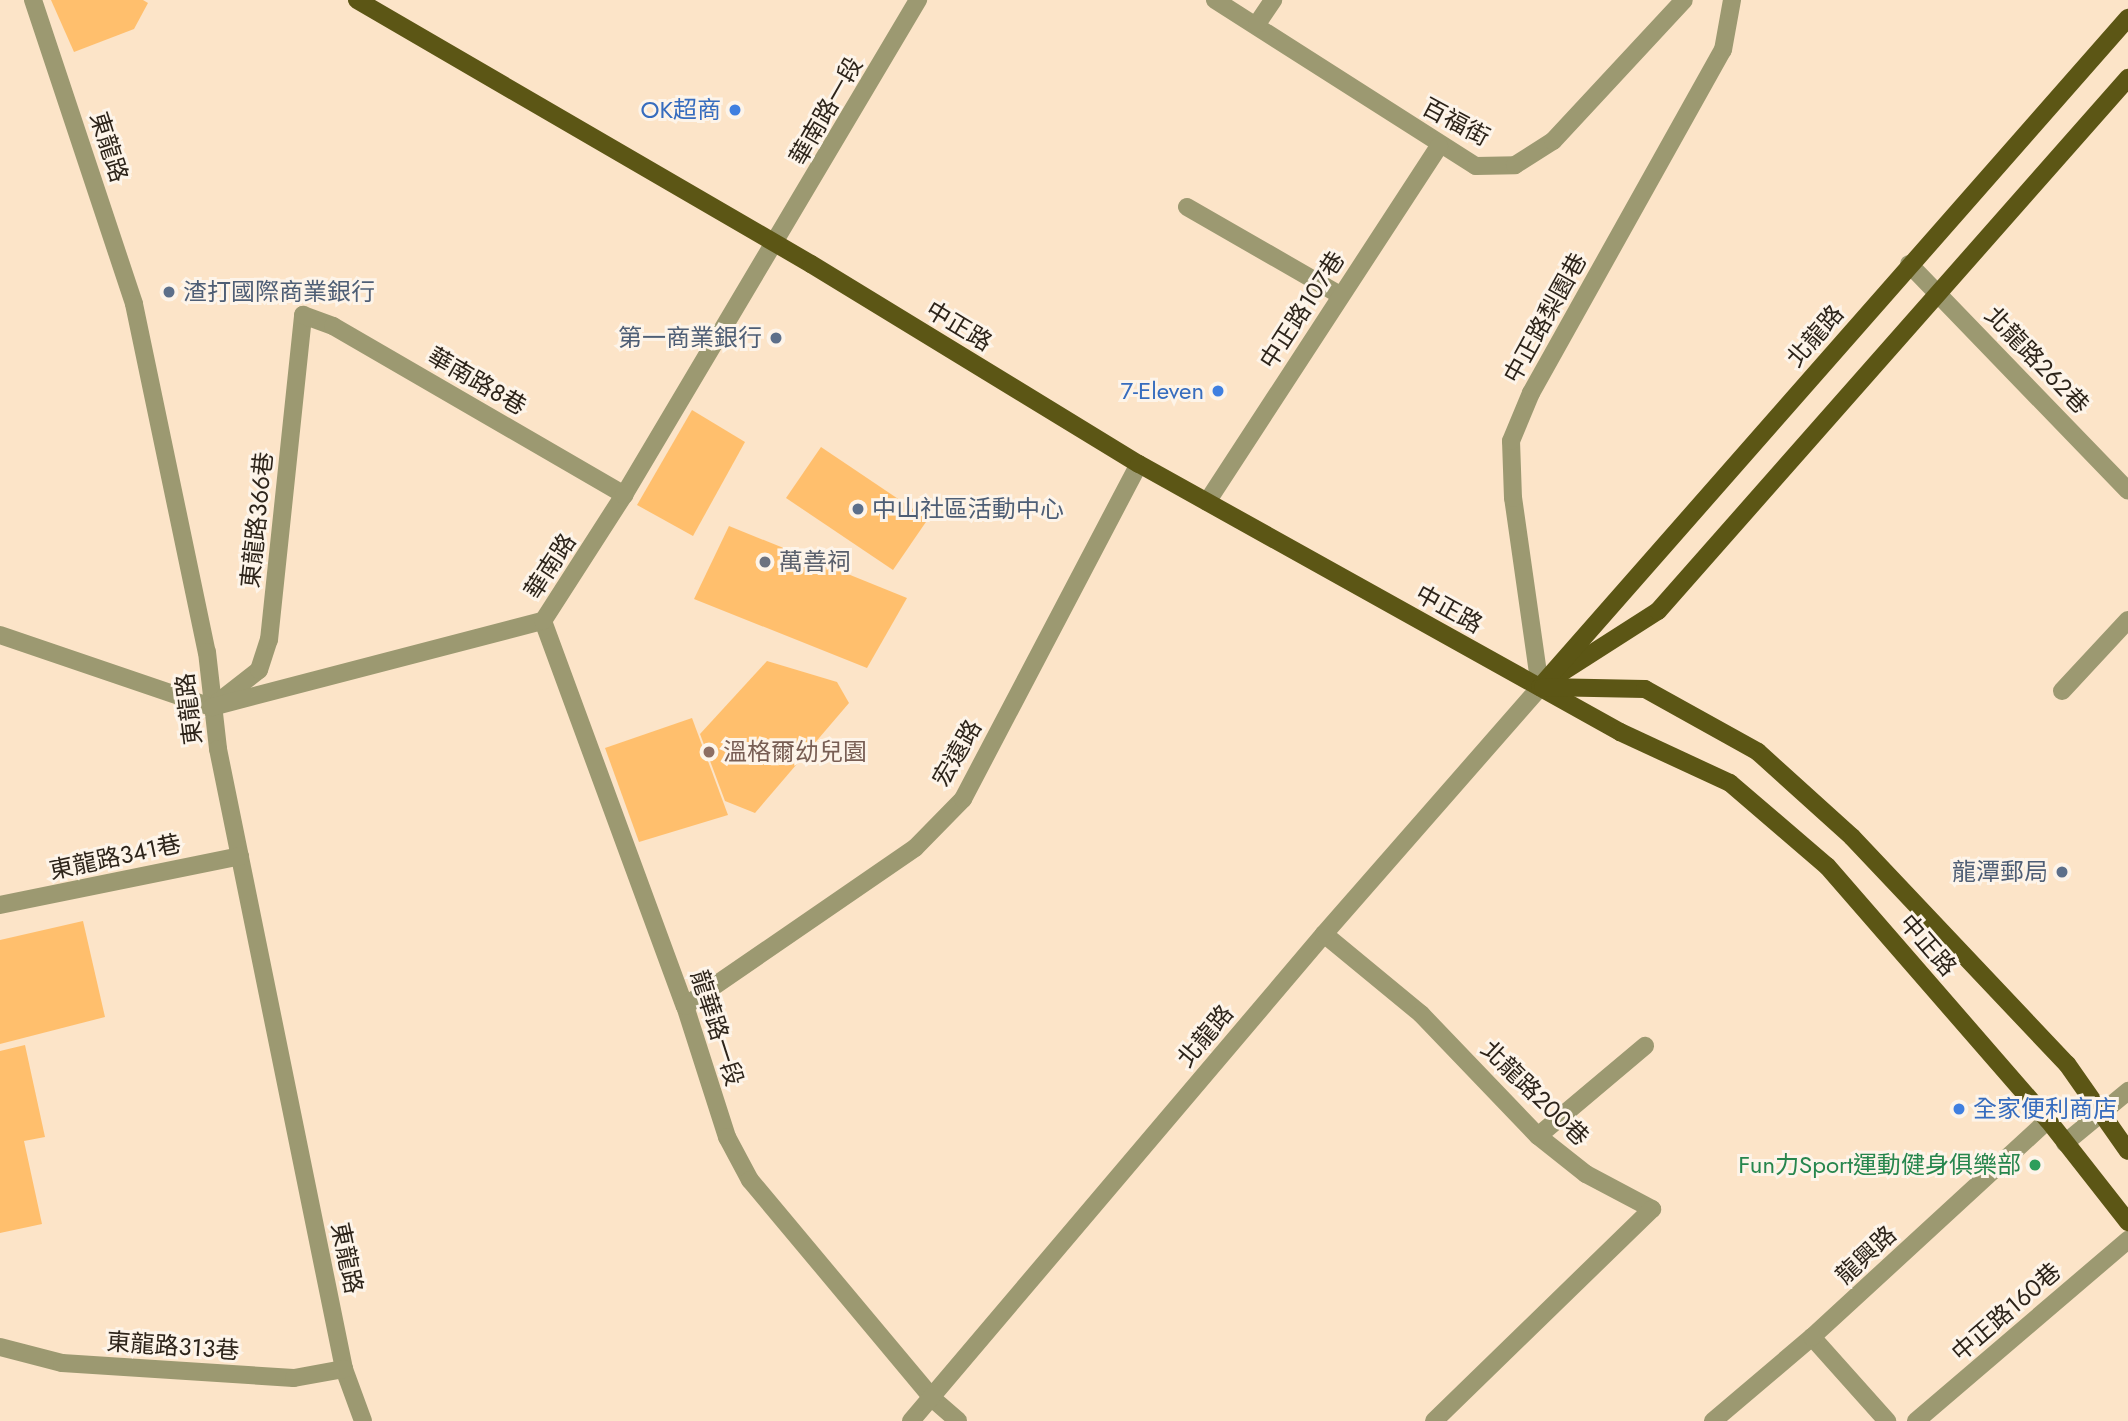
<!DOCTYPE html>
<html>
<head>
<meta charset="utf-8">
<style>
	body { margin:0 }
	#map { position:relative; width:2128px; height:1421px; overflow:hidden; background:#fce4c8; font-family:Jost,"Noto Sans TC",sans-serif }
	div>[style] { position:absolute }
	.building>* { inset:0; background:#ffbf6d }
	.minor>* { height:18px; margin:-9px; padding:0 9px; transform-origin:9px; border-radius:9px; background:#9c9971 }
	.major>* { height:18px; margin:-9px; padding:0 9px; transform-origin:9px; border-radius:9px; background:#5c5615 }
	.dots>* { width:19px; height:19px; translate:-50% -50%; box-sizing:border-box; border:4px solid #fdf4e9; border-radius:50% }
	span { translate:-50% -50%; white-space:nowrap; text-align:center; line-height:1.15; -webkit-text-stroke:6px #fdf4e9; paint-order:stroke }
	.shop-label { font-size:24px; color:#366cbe }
	.right { translate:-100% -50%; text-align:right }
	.left { translate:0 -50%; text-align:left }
	.street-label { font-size:24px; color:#2d241a }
	.service-label { font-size:24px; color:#4e5e75 }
	.worship-label { font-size:24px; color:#5b616d }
	.education-label { font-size:24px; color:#785e54 }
	.leisure-label { font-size:24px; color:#27864d }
</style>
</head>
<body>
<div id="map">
	<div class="building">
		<div style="clip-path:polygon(51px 0,143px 0,148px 3px,134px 29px,74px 52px)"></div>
		<div style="clip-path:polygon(692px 410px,745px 442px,693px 536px,637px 505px)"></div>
		<div style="clip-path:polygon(821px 447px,928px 519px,893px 570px,786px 498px)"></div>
		<div style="clip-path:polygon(729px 526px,907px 598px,867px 668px,694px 599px)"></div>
		<div style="clip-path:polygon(767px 661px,837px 682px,849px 703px,755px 813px,725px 801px,700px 734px)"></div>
		<div style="clip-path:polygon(692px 718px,728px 815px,639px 842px,605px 748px)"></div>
		<div style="clip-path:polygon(83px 921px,105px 1017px,0 1044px,0 940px)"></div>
		<div style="clip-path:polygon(25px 1045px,45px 1137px,24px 1141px,42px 1224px,0 1233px,0 1051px)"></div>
	</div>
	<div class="minor">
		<div style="left:33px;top:0;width:320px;rotate:71.6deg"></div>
		<div style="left:134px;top:304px;width:356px;rotate:78.2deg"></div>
		<div style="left:207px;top:652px;width:98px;rotate:83.5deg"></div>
		<div style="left:218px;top:749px;width:633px;rotate:78.51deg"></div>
		<div style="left:344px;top:1369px;width:55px;rotate:69.9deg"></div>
		<div style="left:1215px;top:0;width:309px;rotate:32.5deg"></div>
		<div style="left:1476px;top:166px;width:39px;rotate:-1deg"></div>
		<div style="left:1515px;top:165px;width:45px;rotate:-32.3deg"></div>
		<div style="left:1553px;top:141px;width:192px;rotate:-47.1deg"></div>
		<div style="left:1257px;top:24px;width:29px;rotate:-56deg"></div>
		<div style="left:1187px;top:207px;width:177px;rotate:29.9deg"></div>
		<div style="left:1909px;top:264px;width:315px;rotate:46deg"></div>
		<div style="left:1207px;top:502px;width:425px;rotate:-56.9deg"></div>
		<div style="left:543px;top:621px;width:410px;rotate:69.8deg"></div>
		<div style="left:685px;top:1006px;width:138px;rotate:72.2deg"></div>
		<div style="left:727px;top:1137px;width:49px;rotate:61.9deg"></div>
		<div style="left:750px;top:1180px;width:285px;rotate:50.1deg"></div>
		<div style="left:933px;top:1399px;width:33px;rotate:41deg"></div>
		<div style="left:0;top:635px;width:224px;rotate:18.8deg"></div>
		<div style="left:2062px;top:691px;width:97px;rotate:-47.1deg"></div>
		<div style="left:218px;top:702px;width:52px;rotate:-38deg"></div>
		<div style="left:259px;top:670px;width:32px;rotate:-72deg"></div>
		<div style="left:269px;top:640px;width:327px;rotate:-84deg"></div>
		<div style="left:303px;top:315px;width:32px;rotate:20deg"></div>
		<div style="left:333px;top:326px;width:337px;rotate:30.1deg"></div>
		<div style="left:212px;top:707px;width:342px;rotate:-14.6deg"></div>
		<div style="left:543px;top:621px;width:150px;rotate:-57.3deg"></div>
		<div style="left:624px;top:495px;width:576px;rotate:-59.29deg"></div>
		<div style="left:0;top:905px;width:245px;rotate:-11.5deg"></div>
		<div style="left:1324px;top:934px;width:126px;rotate:39.5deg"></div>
		<div style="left:1421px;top:1014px;width:169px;rotate:46.2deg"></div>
		<div style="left:1538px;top:1136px;width:61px;rotate:38.4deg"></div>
		<div style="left:1586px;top:1174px;width:75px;rotate:27.9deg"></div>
		<div style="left:1652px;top:1209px;width:304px;rotate:135.8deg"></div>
		<div style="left:685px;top:1006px;width:279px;rotate:-34.5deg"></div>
		<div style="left:915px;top:848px;width:69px;rotate:-45.6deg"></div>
		<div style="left:963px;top:799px;width:378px;rotate:-62.3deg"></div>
		<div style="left:1538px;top:1136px;width:140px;rotate:-40.1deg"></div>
		<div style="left:2065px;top:1143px;width:82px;rotate:-39.5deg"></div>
		<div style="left:1812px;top:1337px;width:113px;rotate:48.2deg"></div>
		<div style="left:0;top:1347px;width:64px;rotate:14.5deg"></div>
		<div style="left:62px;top:1363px;width:232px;rotate:3.7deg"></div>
		<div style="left:294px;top:1378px;width:51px;rotate:-10.2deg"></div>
		<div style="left:911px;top:1421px;width:639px;rotate:-49.7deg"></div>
		<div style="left:1324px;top:934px;width:328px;rotate:-48.8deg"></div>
		<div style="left:1540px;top:687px;width:191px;rotate:-98.1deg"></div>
		<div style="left:1513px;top:498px;width:57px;rotate:-92deg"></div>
		<div style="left:1511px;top:441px;width:52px;rotate:-67.4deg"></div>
		<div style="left:1531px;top:393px;width:393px;rotate:-60.8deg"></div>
		<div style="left:1723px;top:50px;width:51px;rotate:-79.8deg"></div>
		<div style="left:1713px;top:1421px;width:130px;rotate:-40.3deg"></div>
		<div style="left:1812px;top:1337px;width:321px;rotate:-42.6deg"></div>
		<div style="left:1916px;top:1421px;width:279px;rotate:-40.5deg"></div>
	</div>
	<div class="major">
		<div style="left:357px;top:0;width:525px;rotate:30.18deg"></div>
		<div style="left:811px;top:264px;width:384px;rotate:31.4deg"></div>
		<div style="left:1139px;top:464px;width:551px;rotate:29.13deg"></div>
		<div style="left:1620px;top:732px;width:121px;rotate:24.9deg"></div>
		<div style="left:1730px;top:783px;width:128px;rotate:40.6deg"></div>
		<div style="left:1827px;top:866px;width:337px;rotate:49deg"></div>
		<div style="left:2048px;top:1120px;width:130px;rotate:51.9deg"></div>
		<div style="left:1561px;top:673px;width:115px;rotate:-32.6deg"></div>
		<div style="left:1658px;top:611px;width:711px;rotate:-48.59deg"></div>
		<div style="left:1540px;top:687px;width:891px;rotate:-48.69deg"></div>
		<div style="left:1543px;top:687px;width:102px;rotate:1.1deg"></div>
		<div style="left:1645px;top:689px;width:129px;rotate:29.1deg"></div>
		<div style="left:1758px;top:752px;width:127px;rotate:42.1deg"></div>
		<div style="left:1852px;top:837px;width:313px;rotate:46.6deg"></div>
		<div style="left:2067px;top:1064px;width:106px;rotate:55deg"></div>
	</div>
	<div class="dots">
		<div style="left:735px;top:110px;background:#3f7fe0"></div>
		<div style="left:169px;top:292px;background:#5c6f8a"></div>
		<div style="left:776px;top:338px;background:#5c6f8a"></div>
		<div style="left:1218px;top:391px;background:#3f7fe0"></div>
		<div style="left:858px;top:509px;background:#5c6f8a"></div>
		<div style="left:765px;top:562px;background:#6b7280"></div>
		<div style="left:709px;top:752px;background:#8d6e63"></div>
		<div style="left:2062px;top:872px;background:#5c6f8a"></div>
		<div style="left:1959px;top:1109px;background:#3f7fe0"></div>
		<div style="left:2035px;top:1165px;background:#2e9e5b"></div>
	</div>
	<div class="shop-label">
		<span class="right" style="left:721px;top:110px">OK超商</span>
		<span class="right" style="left:1204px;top:391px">7-Eleven</span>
		<span class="left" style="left:1973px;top:1109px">全家便利商店</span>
	</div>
	<div class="street-label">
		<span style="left:826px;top:111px;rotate:-60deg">華南路一段</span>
		<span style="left:1456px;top:122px;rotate:28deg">百福街</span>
		<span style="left:109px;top:147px;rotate:72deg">東龍路</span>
		<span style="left:1302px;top:310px;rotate:-57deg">中正路107巷</span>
		<span style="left:1545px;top:318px;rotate:-61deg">中正路梨園巷</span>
		<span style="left:959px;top:326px;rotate:31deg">中正路</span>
		<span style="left:1815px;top:336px;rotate:-49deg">北龍路</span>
		<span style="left:2037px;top:360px;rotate:46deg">北龍路262巷</span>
		<span style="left:477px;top:381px;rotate:30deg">華南路8巷</span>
		<span style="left:257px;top:520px;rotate:-84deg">東龍路366巷</span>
		<span style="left:550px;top:566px;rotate:-57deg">華南路</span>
		<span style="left:1449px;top:609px;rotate:29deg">中正路</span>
		<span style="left:189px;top:709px;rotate:-97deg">東龍路</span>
		<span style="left:957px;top:753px;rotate:-60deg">宏遠路</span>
		<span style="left:115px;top:857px;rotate:-12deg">東龍路341巷</span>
		<span style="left:1928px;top:945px;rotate:49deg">中正路</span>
		<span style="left:717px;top:1028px;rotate:72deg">龍華路一段</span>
		<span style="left:1205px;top:1036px;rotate:-50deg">北龍路</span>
		<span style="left:1535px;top:1093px;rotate:44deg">北龍路200巷</span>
		<span style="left:1866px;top:1255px;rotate:-43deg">龍興路</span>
		<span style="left:347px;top:1258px;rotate:78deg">東龍路</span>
		<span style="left:2006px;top:1312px;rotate:-41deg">中正路160巷</span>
		<span style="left:173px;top:1346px;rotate:4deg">東龍路313巷</span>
	</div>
	<div class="service-label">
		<span class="left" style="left:183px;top:292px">渣打國際商業銀行</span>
		<span class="right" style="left:762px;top:338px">第一商業銀行</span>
		<span class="left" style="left:872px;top:509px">中山社區活動中心</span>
		<span class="right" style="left:2048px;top:872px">龍潭郵局</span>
	</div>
	<div class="worship-label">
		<span class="left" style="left:779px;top:562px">萬善祠</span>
	</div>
	<div class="education-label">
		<span class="left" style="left:723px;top:752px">溫格爾幼兒園</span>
	</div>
	<div class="leisure-label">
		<span class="right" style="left:2021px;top:1165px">Fun力Sport運動健身俱樂部</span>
	</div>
</div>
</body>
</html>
